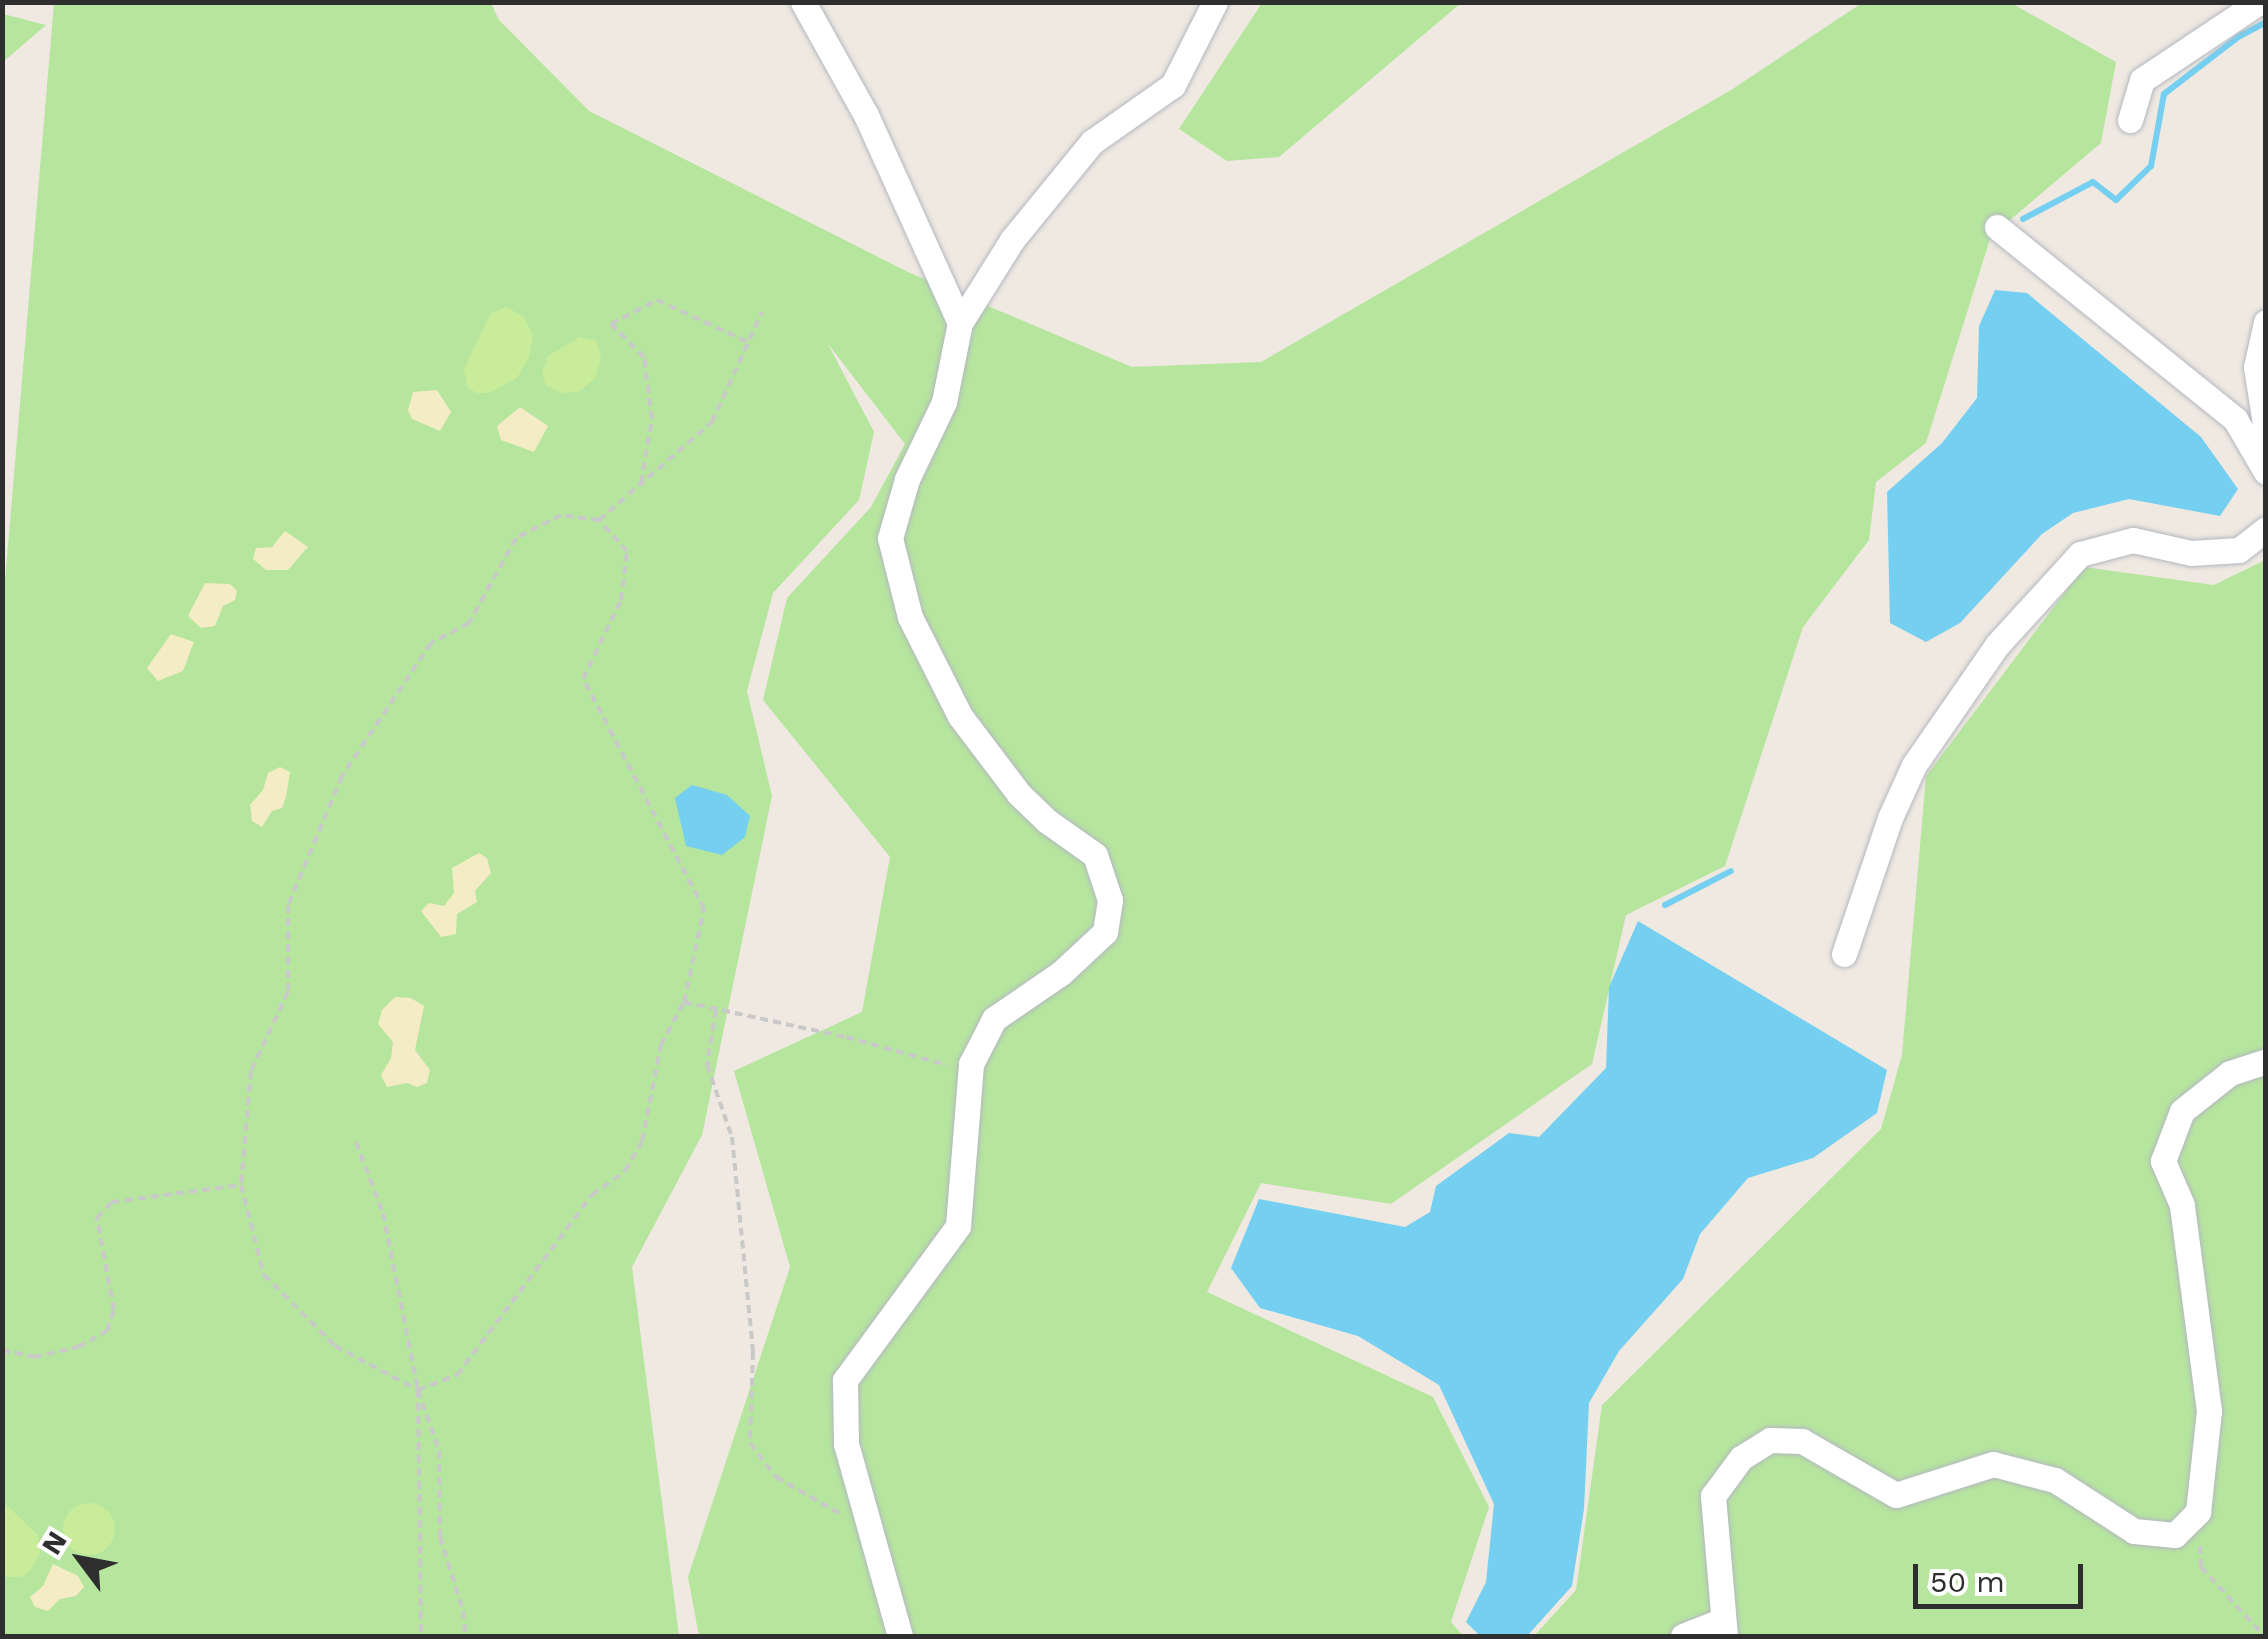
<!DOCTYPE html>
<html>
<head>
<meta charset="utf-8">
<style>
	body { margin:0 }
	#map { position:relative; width:2268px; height:1639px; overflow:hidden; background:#efe9e1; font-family:"Work Sans",sans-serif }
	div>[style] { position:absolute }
	.green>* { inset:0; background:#b6e59e }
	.sand>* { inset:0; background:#f3ecc5 }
	.pitch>* { inset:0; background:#c9ec9a }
	.round { border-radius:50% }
	.water>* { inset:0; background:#75cff0 }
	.stream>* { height:6px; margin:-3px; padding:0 3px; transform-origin:3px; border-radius:3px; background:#75cff0 }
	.path>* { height:4px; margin-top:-2px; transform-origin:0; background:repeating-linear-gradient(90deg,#c9c9c9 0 8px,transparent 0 13px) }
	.roads { filter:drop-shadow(0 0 2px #b4b7c1) drop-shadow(0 0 2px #b4b7c1) }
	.minor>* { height:25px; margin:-12.5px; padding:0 12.5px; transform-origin:12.5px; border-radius:12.5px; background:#fff }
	span { translate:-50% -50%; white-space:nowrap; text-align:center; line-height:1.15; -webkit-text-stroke:9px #fff; paint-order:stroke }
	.frame { position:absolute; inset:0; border:5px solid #2e2e2e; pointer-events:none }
	.north { position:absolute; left:30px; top:1509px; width:100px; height:100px; -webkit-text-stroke:8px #fff; paint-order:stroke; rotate:302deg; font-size:28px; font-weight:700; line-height:40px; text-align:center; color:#2e2e2e }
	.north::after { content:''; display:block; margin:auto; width:35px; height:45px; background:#2e2e2e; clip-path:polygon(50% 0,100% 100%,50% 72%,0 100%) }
	.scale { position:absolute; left:1913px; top:1564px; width:170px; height:45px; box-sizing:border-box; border:5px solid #2e2e2e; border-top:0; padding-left:12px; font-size:30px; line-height:35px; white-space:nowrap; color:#2e2e2e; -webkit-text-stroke:8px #fff; paint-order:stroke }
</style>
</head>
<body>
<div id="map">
	<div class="green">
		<div style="clip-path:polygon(54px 3px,491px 3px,499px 20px,589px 111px,908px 272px,1132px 367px,1261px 362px,1731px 90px,1862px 3px,2011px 3px,2116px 62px,2101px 143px,1991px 236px,1926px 443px,1876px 482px,1869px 540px,1803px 627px,1725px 866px,1626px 915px,1592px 1064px,1391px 1204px,1261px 1183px,1207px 1292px,1433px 1397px,1489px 1507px,1451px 1622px,1463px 1636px,699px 1636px,688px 1577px,790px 1267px,734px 1071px,862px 1012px,890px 857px,763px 700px,787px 598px,871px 507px,905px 444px,828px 344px,874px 432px,859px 500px,773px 593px,747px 691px,772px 796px,702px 1135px,632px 1267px,679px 1636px,3px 1636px,2px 616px)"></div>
		<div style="clip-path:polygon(1262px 3px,1262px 2px,1461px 3px,1279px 157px,1227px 161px,1179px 129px)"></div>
		<div style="clip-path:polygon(3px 14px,46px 25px,3px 62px,2px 14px)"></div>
		<div style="clip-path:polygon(2265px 560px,2265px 1636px,1534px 1636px,1576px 1590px,1602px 1405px,1881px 1129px,1902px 1055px,1926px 776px,2084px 567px,2214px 585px)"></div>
	</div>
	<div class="sand">
		<div style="clip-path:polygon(437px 390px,451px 412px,440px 431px,412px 419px,408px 410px,413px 392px)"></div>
		<div style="clip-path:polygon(520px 407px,548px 426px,534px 452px,501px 440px,497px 426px)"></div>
		<div style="clip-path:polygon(285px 531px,308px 547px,288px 570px,266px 570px,253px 559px,256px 548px,272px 547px)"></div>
		<div style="clip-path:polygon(205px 583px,230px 584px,237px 591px,235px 600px,223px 606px,215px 626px,201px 628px,188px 616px)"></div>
		<div style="clip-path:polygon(171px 634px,194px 642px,183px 671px,158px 681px,147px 668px)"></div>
		<div style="clip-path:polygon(280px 767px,290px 772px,286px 797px,282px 808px,272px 811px,262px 827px,252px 821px,250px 805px,263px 790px,268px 773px)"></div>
		<div style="clip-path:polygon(479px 853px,487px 858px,491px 873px,475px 891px,477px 902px,457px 914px,456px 934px,441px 937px,421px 911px,429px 903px,444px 906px,454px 893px,452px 868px)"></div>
		<div style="clip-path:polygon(395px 997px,411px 998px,424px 1006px,415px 1050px,430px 1070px,427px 1083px,417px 1087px,407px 1083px,387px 1087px,381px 1075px,391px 1058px,393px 1042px,378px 1024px,382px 1010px)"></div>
		<div style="clip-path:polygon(53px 1564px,78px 1576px,84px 1587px,76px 1596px,60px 1599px,48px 1611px,35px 1607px,30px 1597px,43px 1586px)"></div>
	</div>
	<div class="pitch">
		<div style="clip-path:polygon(506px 307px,524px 317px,533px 336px,529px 358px,517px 378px,489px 393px,477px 393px,468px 388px,464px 369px,491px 313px)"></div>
		<div style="clip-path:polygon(580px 337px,596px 341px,601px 357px,596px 377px,579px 392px,561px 393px,546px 386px,542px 373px,548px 356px)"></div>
		<div style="clip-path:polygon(2px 1501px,38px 1535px,40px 1552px,31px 1570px,21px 1577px,3px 1577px)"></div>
		<div class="round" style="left:63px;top:1503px;width:52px;height:52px"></div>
	</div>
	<div class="water">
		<div style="clip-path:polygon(1995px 290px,2027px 293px,2201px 437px,2238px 489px,2220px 516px,2129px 499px,2073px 513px,2042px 534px,1960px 623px,1926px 642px,1890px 623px,1887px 492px,1942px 443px,1977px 398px,1979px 326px)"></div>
		<div style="clip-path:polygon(692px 785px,727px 795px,750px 816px,745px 837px,722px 855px,686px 846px,675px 798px)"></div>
		<div style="clip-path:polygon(1638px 921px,1887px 1070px,1877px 1113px,1813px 1158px,1748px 1178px,1700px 1234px,1683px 1279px,1619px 1351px,1589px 1403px,1584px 1509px,1572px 1586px,1528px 1635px,1480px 1636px,1466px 1622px,1486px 1582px,1494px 1504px,1439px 1385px,1358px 1336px,1260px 1308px,1231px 1268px,1259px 1199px,1405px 1227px,1430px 1212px,1436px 1186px,1509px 1133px,1539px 1137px,1606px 1068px,1609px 987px)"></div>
	</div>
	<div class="stream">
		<div style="left:2023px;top:219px;width:79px;rotate:-27.9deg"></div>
		<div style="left:2093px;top:182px;width:29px;rotate:38deg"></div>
		<div style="left:2116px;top:200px;width:49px;rotate:-44.2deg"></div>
		<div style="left:2151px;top:166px;width:73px;rotate:-79.8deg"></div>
		<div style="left:2164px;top:94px;width:93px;rotate:-37.6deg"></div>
		<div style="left:2238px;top:37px;width:32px;rotate:-28deg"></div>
		<div style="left:1665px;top:905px;width:74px;rotate:-27.3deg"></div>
	</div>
	<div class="path">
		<div style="left:641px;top:483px;width:65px;rotate:-80.2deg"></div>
		<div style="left:652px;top:419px;width:63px;rotate:-97.4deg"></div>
		<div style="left:644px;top:357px;width:47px;rotate:-135deg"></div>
		<div style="left:611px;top:324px;width:52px;rotate:-27.6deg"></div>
		<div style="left:657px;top:300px;width:100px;rotate:24.8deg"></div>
		<div style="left:599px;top:520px;width:150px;rotate:-40.9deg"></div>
		<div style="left:712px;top:422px;width:121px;rotate:-65.6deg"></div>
		<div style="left:684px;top:1002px;width:166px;rotate:12.2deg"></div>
		<div style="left:846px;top:1037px;width:105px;rotate:15.5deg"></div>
		<div style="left:716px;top:1010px;width:56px;rotate:99.3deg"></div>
		<div style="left:707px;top:1065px;width:76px;rotate:70.9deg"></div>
		<div style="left:732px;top:1137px;width:216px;rotate:84.4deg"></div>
		<div style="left:753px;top:1352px;width:91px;rotate:91.9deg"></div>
		<div style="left:750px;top:1443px;width:43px;rotate:52.6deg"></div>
		<div style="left:776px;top:1477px;width:73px;rotate:29.7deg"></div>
		<div style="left:356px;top:1142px;width:76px;rotate:69.2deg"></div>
		<div style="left:383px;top:1213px;width:180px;rotate:78.8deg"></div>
		<div style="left:418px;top:1390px;width:246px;rotate:89.3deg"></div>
		<div style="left:2px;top:1350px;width:33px;rotate:12deg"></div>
		<div style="left:34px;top:1357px;width:45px;rotate:-12.8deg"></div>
		<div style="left:78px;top:1347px;width:33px;rotate:-29deg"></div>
		<div style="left:107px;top:1331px;width:22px;rotate:-72deg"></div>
		<div style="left:114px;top:1310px;width:94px;rotate:-100.5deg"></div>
		<div style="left:97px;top:1218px;width:22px;rotate:-47deg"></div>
		<div style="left:112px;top:1202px;width:130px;rotate:-7.5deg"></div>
		<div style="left:418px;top:1390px;width:42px;rotate:-21deg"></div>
		<div style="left:457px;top:1375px;width:225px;rotate:-53.1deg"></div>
		<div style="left:592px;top:1195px;width:41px;rotate:-36deg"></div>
		<div style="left:625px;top:1171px;width:34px;rotate:-60deg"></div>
		<div style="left:642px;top:1141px;width:98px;rotate:-78.8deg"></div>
		<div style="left:661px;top:1045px;width:49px;rotate:-61.9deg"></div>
		<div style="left:684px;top:1002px;width:95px;rotate:-77.9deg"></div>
		<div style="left:704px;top:909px;width:260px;rotate:-117.7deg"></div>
		<div style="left:583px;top:679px;width:88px;rotate:-64.3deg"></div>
		<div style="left:621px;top:600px;width:49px;rotate:-83deg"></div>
		<div style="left:627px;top:551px;width:42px;rotate:-132.1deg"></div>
		<div style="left:599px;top:520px;width:38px;rotate:-173deg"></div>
		<div style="left:561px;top:515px;width:51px;rotate:152.9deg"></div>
		<div style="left:516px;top:538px;width:97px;rotate:118.9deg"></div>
		<div style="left:469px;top:623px;width:43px;rotate:152.2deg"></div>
		<div style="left:431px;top:643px;width:160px;rotate:123.8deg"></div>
		<div style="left:342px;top:776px;width:140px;rotate:112.7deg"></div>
		<div style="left:288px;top:905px;width:87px;rotate:90deg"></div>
		<div style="left:288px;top:992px;width:87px;rotate:115.1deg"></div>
		<div style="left:251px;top:1071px;width:114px;rotate:95deg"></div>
		<div style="left:241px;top:1185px;width:93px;rotate:75.7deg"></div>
		<div style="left:264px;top:1275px;width:100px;rotate:45deg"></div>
		<div style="left:335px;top:1346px;width:94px;rotate:27.9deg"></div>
		<div style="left:418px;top:1390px;width:65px;rotate:71deg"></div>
		<div style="left:439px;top:1451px;width:86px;rotate:89.3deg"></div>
		<div style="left:440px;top:1537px;width:77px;rotate:72.7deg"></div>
		<div style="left:463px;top:1611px;width:25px;rotate:85deg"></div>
		<div style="left:2200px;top:1546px;width:21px;rotate:87deg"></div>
		<div style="left:2201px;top:1567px;width:93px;rotate:47.6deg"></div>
	</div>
	<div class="roads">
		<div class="minor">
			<div style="left:803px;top:2px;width:129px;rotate:60.9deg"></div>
			<div style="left:866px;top:115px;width:228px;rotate:65.7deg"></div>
			<div style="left:2130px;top:120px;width:42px;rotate:-73.3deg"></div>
			<div style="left:2142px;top:80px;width:141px;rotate:-33.7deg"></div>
			<div style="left:1997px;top:227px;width:306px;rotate:38.9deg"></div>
			<div style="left:2235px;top:419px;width:61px;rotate:59.7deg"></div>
			<div style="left:2266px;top:322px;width:46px;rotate:102.5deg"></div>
			<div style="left:2256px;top:367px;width:64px;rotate:81deg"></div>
			<div style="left:1844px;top:954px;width:144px;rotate:-71.3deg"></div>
			<div style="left:1890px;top:818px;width:58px;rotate:-65.6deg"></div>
			<div style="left:1914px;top:765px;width:146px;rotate:-55.3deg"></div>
			<div style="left:1997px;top:645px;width:123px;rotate:-47.6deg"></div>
			<div style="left:2080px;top:554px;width:55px;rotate:-14.8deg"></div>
			<div style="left:2133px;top:540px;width:59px;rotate:12.6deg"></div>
			<div style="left:2191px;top:553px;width:48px;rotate:-3.6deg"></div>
			<div style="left:2239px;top:550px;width:34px;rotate:-38deg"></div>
			<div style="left:900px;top:1636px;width:199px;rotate:-105.7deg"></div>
			<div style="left:846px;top:1444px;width:64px;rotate:-90.9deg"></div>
			<div style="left:845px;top:1380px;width:191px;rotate:-53.7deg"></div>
			<div style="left:958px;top:1226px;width:163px;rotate:-85.4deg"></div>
			<div style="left:971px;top:1064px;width:51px;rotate:-62.9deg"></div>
			<div style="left:994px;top:1019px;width:81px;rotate:-34.5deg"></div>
			<div style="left:1061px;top:973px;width:60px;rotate:-43deg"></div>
			<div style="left:1105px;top:932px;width:32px;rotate:-81deg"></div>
			<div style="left:1110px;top:900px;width:47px;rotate:-108.4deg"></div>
			<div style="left:1095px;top:855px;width:59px;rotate:-144.7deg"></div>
			<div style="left:1047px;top:821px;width:39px;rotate:-136deg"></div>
			<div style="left:1019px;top:794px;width:98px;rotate:-127.1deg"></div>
			<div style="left:960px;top:716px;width:111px;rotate:-116.8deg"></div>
			<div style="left:910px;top:617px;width:81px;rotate:-104.2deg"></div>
			<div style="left:890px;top:538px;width:61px;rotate:-73.9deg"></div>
			<div style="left:907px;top:479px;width:85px;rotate:-64.3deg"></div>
			<div style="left:944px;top:402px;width:81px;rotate:-78.6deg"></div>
			<div style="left:960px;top:323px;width:98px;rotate:-57.9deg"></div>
			<div style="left:1012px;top:240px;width:127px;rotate:-50.8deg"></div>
			<div style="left:1092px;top:142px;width:99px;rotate:-35.1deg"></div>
			<div style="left:1173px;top:85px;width:93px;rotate:-63.2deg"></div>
			<div style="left:1683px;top:1636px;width:41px;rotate:-21.5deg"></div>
			<div style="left:1725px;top:1636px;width:141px;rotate:-94.9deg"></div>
			<div style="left:1713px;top:1496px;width:47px;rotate:-53.6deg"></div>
			<div style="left:1741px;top:1458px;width:34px;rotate:-32deg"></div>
			<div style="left:1770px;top:1440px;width:32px;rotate:2deg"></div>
			<div style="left:1802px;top:1441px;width:108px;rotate:29.9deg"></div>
			<div style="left:1896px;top:1495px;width:102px;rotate:-17.7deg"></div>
			<div style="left:1993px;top:1464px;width:64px;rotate:14.5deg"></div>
			<div style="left:2055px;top:1480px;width:94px;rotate:32.8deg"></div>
			<div style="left:2134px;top:1531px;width:41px;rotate:5.6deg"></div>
			<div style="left:2175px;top:1535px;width:33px;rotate:-45deg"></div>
			<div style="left:2198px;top:1512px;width:102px;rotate:-83.8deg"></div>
			<div style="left:2209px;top:1411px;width:208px;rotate:-97.5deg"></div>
			<div style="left:2182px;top:1205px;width:48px;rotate:-113.4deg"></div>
			<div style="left:2163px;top:1161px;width:53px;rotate:-69.2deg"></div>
			<div style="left:2182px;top:1111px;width:61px;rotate:-38.4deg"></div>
			<div style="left:2230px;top:1073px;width:38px;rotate:-18deg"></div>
		</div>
	</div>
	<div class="frame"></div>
	<div class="north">N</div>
	<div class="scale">50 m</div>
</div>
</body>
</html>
